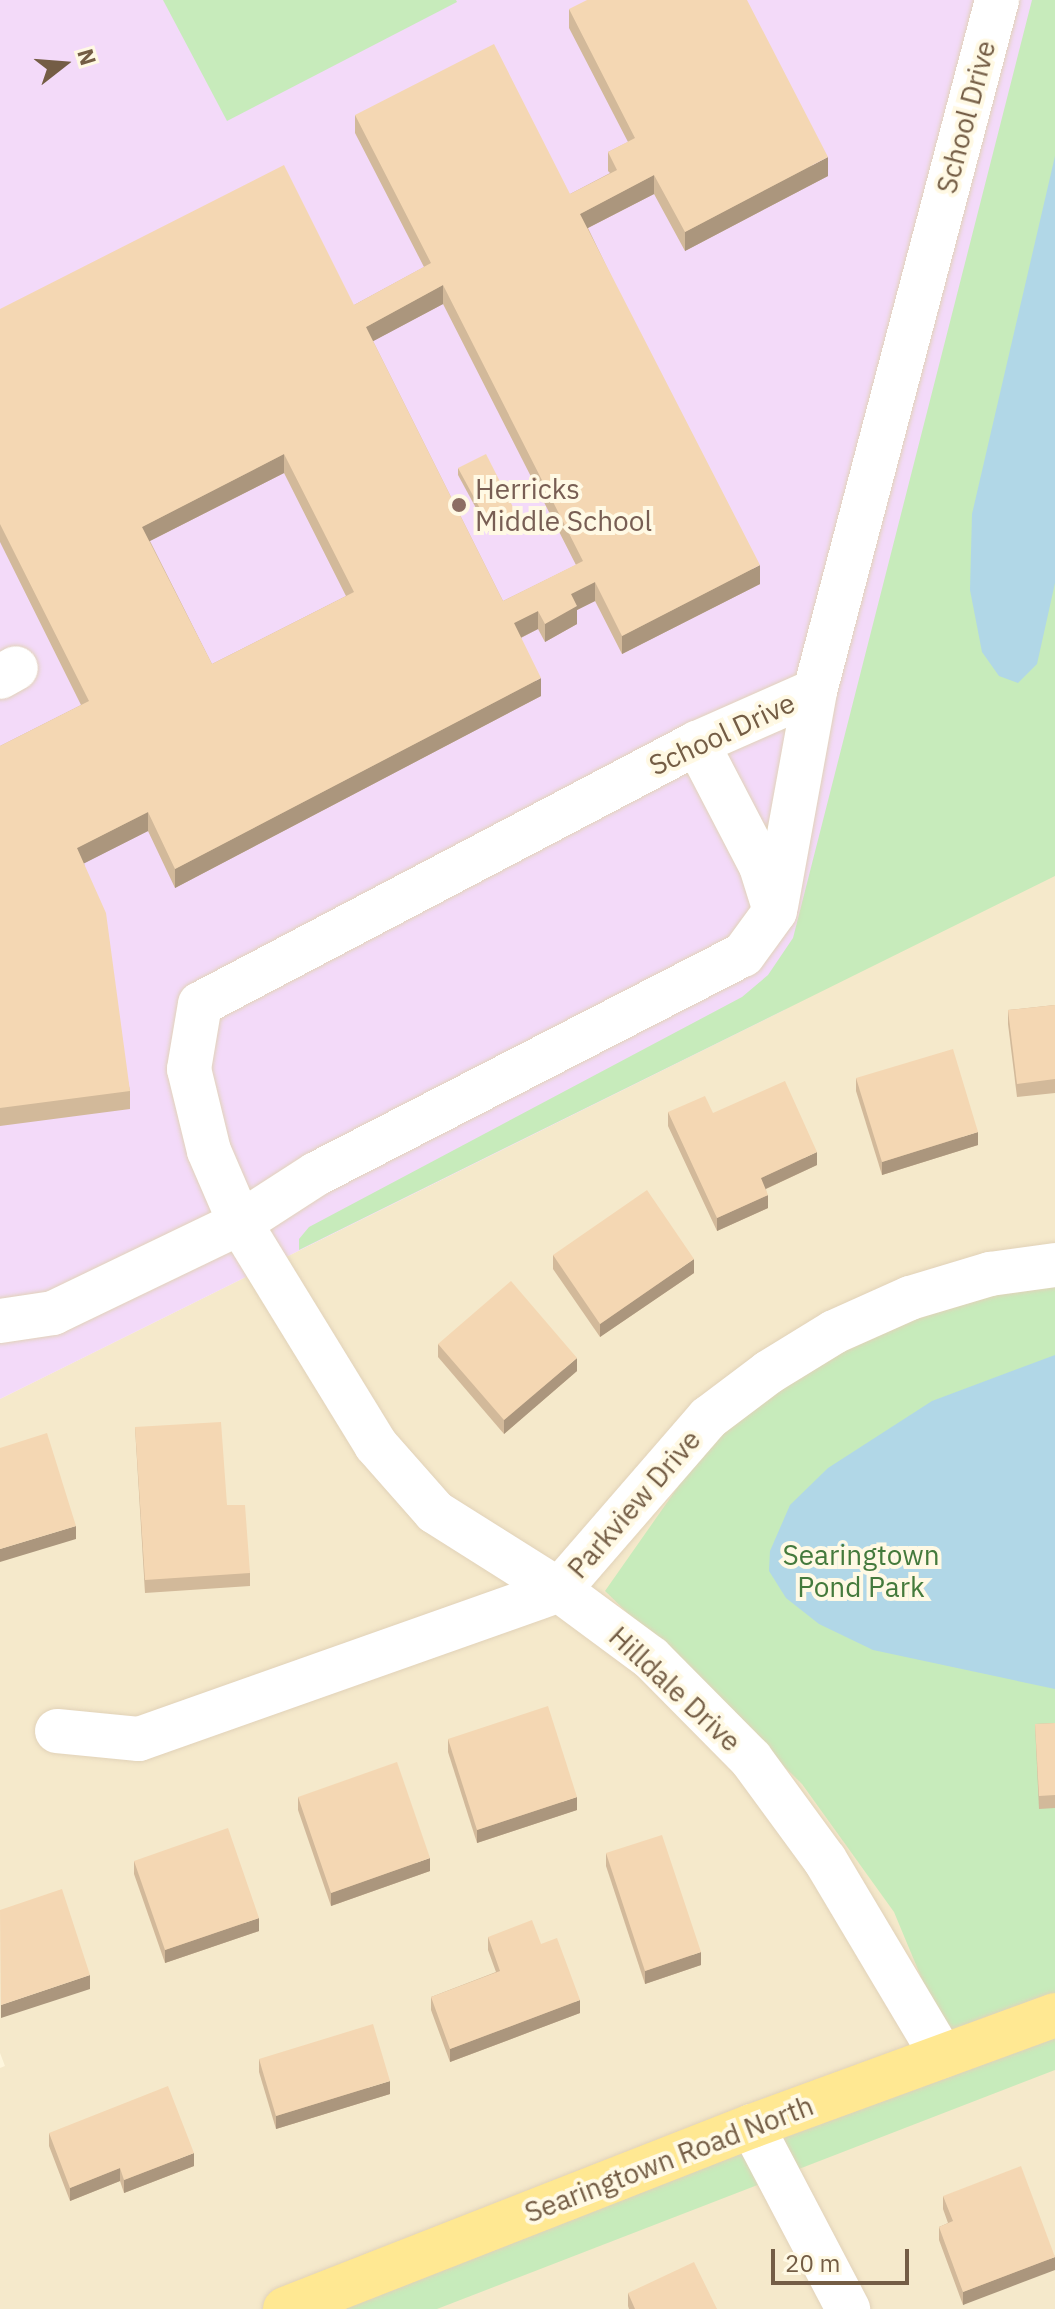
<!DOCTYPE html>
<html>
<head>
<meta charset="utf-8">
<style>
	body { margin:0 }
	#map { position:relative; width:1055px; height:2309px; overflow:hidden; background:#fef6dd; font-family:"IBM Plex Sans",sans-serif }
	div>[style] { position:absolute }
	.residential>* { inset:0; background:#f5e9cb }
	.education>* { inset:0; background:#f3daf9 }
	.green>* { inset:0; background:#c7ebbb }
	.water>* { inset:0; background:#b1d7e7 }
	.roads { filter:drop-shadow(0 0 2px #e1d2b9) drop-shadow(0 0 2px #e1d2b9) }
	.minor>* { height:44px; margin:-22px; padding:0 22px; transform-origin:22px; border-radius:22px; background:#fff }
	.major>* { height:44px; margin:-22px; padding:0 22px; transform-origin:22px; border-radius:22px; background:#ffe892 }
	.wall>* { inset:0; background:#d2b99a }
	.shaded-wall>* { inset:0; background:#ab967d }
	.building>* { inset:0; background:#f4d7b3 }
	.dots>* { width:22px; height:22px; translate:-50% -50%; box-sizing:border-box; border:4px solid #fff9e4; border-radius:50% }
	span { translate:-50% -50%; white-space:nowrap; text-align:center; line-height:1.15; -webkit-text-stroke:8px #fff9e4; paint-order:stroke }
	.street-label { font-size:28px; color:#745d45 }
	.education-label { font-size:28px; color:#785e54 }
	.left { translate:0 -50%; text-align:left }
	.park-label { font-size:28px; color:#447a3c }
	.north { position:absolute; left:24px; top:24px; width:80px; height:80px; -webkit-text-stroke:6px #fff9e4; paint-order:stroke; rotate:73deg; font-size:22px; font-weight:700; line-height:32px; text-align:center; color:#745d45 }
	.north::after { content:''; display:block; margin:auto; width:28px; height:36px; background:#745d45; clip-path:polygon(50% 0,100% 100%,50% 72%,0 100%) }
	.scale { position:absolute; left:771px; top:2249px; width:138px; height:36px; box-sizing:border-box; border:4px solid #745d45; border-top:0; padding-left:10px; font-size:24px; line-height:28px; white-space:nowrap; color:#745d45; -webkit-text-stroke:6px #fff9e4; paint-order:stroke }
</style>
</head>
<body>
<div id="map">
	<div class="residential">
		<div style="clip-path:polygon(1055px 0,1055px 2309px,0 2309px,0 2068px,5px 2066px,0 2053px,0 1399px,784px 1010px)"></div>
	</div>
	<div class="education">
		<div style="clip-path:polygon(0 0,1051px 0,784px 1010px,0 1399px)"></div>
	</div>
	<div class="green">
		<div style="clip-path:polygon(163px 0,456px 0,457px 2px,227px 121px)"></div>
		<div style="clip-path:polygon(1032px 0,1055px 0,1055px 876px,299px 1250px,299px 1239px,309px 1227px,742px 997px,768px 975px,793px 938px)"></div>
		<div style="clip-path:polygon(1055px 1278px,1055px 2070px,437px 2309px,268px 2309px,951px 2049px,894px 1912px,802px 1784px,605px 1591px,715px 1434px,863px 1335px,983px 1288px)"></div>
	</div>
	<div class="water">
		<div style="clip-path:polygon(1055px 156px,1055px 583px,1037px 664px,1018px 683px,999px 676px,982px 652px,970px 590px,972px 514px)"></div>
		<div style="clip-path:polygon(1055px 1355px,1055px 1689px,873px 1650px,819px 1624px,786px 1598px,769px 1571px,770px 1551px,790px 1505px,828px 1468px,932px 1401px)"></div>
	</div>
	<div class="roads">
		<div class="minor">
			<div style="left:0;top:677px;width:18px;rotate:-29deg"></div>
			<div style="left:815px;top:691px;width:129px;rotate:156.2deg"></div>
			<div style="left:697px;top:743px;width:561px;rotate:152.29deg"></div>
			<div style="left:200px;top:1004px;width:66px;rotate:99.6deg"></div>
			<div style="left:189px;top:1069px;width:84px;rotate:76.3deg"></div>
			<div style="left:209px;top:1151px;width:78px;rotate:66.7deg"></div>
			<div style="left:240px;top:1223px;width:260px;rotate:58.5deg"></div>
			<div style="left:376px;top:1445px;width:89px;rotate:48.6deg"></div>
			<div style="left:435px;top:1512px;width:146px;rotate:32.2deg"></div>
			<div style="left:559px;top:1590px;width:114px;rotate:36.5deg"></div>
			<div style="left:651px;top:1658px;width:142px;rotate:45.3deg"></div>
			<div style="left:751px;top:1759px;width:125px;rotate:53.8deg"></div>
			<div style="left:825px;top:1860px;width:228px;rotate:59.2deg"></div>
			<div style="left:776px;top:906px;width:219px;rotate:-79.7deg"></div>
			<div style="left:815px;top:691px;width:715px;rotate:-75.24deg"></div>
			<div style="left:0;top:1321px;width:54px;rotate:-8.6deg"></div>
			<div style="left:53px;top:1313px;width:208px;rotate:-25.7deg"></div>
			<div style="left:240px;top:1223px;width:90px;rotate:-32.8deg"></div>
			<div style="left:316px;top:1174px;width:480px;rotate:-27.2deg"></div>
			<div style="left:743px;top:955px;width:54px;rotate:-54deg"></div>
			<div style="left:775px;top:911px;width:47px;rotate:-107.3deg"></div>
			<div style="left:761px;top:866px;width:139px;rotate:-117.5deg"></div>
			<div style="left:57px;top:1731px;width:82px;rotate:5.6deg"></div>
			<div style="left:139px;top:1739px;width:446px;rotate:-19.5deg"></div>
			<div style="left:559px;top:1590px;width:228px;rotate:-49.1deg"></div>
			<div style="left:708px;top:1418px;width:76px;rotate:-37deg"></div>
			<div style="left:769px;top:1372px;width:76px;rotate:-31.6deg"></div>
			<div style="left:834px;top:1332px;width:83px;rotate:-24.1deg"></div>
			<div style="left:910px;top:1298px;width:84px;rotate:-16.7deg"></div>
			<div style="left:990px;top:1274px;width:66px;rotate:-7.9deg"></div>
			<div style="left:752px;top:2126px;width:207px;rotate:62.3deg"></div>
		</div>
		<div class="major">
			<div style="left:285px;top:2309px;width:502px;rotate:-21.4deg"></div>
			<div style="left:752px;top:2126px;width:323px;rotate:-20.1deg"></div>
		</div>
	</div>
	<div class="wall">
		<div style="clip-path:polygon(evenodd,569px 9px,828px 176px,685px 251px,654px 194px,588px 228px,760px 584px,622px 654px,595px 601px,577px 610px,577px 624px,545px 642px,538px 629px,521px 638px,541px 696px,175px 888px,148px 831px,84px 863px,130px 1091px,130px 1109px,0 1126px,0 746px,81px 705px,0 542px,0 309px,354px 305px,424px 267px,355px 133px,355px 115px,570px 194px,610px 173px,608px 171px,608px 152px,628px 142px,569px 28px,569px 9px,443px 304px,576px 565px,503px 601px,373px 341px,443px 304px,569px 9px,284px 473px,346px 596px,212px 664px,150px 541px,284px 473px)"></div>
		<div style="clip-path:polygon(458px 468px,515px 518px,489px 532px,458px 475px)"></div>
		<div style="clip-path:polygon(1055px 1005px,1055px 1093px,1017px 1097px,1008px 1024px,1008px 1010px)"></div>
		<div style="clip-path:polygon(856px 1078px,978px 1145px,882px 1175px,856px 1091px)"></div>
		<div style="clip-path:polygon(668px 1112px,713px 1113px,817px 1165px,766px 1189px,768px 1208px,717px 1231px,668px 1126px)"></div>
		<div style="clip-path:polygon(553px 1255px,694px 1273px,600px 1337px,553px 1269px)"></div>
		<div style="clip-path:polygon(438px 1344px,577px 1371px,504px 1434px,438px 1357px)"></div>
		<div style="clip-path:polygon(135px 1427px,227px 1505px,250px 1573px,250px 1586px,145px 1593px)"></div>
		<div style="clip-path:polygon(1055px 1723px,1055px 1808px,1039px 1809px,1035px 1724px)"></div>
		<div style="clip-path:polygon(448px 1739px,577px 1810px,477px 1843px,448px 1752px)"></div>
		<div style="clip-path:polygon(298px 1797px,430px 1871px,331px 1906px,298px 1810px)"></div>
		<div style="clip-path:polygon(606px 1853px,701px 1965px,645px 1984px,606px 1866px)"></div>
		<div style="clip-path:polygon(134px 1861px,259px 1931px,165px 1963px,134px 1874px)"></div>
		<div style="clip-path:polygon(488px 1937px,541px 1944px,580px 2013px,450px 2062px,431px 2010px,431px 1997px,496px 1972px,488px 1950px)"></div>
		<div style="clip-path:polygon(259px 2059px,390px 2094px,276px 2129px,259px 2072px)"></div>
		<div style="clip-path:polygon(49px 2133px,194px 2166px,124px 2193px,120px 2181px,70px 2201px,49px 2146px)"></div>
		<div style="clip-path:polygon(943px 2196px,1055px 2256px,963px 2305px,939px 2240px,939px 2227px,948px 2223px,943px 2209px)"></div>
		<div style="clip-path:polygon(628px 2293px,717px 2309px,629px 2309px,628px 2306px)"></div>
	</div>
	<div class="shaded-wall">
		<div style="clip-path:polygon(828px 157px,828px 176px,685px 251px,685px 232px)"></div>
		<div style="clip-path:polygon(654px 175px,654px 194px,580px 232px,580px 214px)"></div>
		<div style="clip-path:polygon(443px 285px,443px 304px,366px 345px,366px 327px)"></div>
		<div style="clip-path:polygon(284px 454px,284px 473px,142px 545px,142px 527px)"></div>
		<div style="clip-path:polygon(515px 511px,515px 518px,489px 532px,489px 525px)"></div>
		<div style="clip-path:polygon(760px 565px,760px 584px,622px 654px,622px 636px)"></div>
		<div style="clip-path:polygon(595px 582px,595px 601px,577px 610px,577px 624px,545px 642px,545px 624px,571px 594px)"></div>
		<div style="clip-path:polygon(538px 611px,538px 629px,514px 641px,514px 623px)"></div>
		<div style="clip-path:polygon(541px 678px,541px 696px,175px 888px,175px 869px)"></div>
		<div style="clip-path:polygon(148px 812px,148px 831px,77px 867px,77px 848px)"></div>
		<div style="clip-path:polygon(978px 1132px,978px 1145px,882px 1175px,882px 1162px)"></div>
		<div style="clip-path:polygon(817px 1152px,817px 1165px,761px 1191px,761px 1178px)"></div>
		<div style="clip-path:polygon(768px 1195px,768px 1208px,717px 1231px,717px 1218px)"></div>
		<div style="clip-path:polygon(694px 1259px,694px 1273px,600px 1337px,600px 1324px)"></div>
		<div style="clip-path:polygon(577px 1358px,577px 1371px,504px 1434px,504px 1420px)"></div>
		<div style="clip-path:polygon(76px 1526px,76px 1539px,0 1562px,0 1549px)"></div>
		<div style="clip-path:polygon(577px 1797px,577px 1810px,477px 1843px,477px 1830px)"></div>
		<div style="clip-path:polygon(430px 1858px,430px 1871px,331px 1906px,331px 1893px)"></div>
		<div style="clip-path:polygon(259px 1918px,259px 1931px,165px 1963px,165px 1950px)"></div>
		<div style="clip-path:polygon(701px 1952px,701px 1965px,645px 1984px,645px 1971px)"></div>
		<div style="clip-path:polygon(90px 1975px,90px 1989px,1px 2018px,1px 2005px)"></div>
		<div style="clip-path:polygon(580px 2000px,580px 2013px,450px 2062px,450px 2049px)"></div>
		<div style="clip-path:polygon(390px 2081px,390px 2094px,276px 2129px,276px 2116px)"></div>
		<div style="clip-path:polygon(194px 2153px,194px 2166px,124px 2193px,124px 2180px)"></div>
		<div style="clip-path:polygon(120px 2168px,120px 2181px,70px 2201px,70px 2188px)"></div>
		<div style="clip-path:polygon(1055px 2257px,1055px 2270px,963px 2305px,963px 2292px)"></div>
	</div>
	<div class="building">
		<div style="clip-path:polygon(evenodd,587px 0,747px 0,828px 157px,685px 232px,654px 175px,580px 214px,760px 565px,622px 636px,595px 582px,571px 594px,577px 606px,545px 624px,538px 611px,514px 623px,541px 678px,175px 869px,148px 812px,77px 848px,106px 913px,130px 1091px,0 1108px,0 746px,89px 701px,0 524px,0 309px,284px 165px,354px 305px,431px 263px,355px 115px,494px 44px,570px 194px,617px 170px,608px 152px,635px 138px,569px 9px,587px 0,443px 285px,583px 561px,503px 601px,366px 327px,443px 285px,587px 0,284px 454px,354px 592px,212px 664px,142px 527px,284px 454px)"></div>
		<div style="clip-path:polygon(486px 454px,515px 511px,489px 525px,458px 468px)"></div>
		<div style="clip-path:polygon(1055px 1005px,1055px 1079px,1017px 1084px,1008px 1010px)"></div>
		<div style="clip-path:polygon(953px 1049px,978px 1132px,882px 1162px,856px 1078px)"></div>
		<div style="clip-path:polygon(785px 1081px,817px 1152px,761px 1178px,768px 1195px,717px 1218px,668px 1112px,705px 1096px,713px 1113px)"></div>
		<div style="clip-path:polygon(647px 1190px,694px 1259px,600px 1324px,553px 1255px)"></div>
		<div style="clip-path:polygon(511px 1281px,577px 1358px,504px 1420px,438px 1344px)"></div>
		<div style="clip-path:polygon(221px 1422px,227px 1505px,245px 1505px,250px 1573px,145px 1580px,135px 1427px)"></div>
		<div style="clip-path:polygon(47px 1433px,76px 1526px,0 1549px,0 1448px)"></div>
		<div style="clip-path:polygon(548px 1706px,577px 1797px,477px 1830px,448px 1739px)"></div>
		<div style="clip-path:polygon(1055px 1723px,1055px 1795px,1039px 1796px,1035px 1724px)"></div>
		<div style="clip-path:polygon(397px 1762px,430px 1858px,331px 1893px,298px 1797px)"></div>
		<div style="clip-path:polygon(228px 1828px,259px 1918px,165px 1950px,134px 1861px)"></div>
		<div style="clip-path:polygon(662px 1835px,701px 1952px,645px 1971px,606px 1853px)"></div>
		<div style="clip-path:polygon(62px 1889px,90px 1975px,1px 2005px,0 1910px)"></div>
		<div style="clip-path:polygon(532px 1920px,541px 1944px,557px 1938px,580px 2000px,450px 2049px,431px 1997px,500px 1971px,488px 1937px)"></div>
		<div style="clip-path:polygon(373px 2024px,390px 2081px,276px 2116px,259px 2059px)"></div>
		<div style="clip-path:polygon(168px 2086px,194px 2153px,124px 2180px,120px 2168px,70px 2188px,49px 2133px)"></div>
		<div style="clip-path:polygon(1021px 2166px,1055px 2257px,963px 2292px,939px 2227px,953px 2221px,943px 2196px)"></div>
		<div style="clip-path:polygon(694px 2262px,717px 2309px,635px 2309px,628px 2293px)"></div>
	</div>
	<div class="dots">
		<div style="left:459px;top:505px;background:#8d6e63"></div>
	</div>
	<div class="street-label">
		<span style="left:966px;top:117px;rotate:-75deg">School Drive</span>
		<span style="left:722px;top:734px;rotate:-25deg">School Drive</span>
		<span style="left:634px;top:1504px;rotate:-49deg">Parkview Drive</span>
		<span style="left:675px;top:1689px;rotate:43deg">Hilldale Drive</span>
		<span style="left:669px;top:2159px;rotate:-21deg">Searingtown Road North</span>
	</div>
	<div class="education-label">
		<span class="left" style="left:475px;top:505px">Herricks<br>Middle School</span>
	</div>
	<div class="park-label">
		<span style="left:861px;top:1571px">Searingtown<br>Pond Park</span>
	</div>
	<div class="north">N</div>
	<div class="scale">20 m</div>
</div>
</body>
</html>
